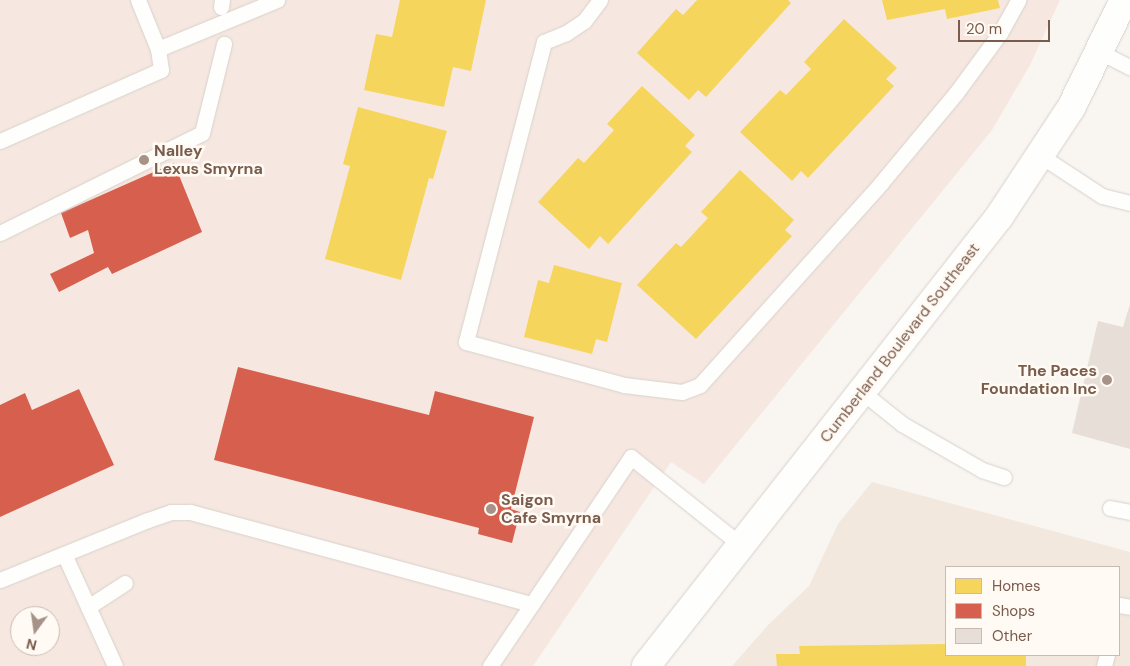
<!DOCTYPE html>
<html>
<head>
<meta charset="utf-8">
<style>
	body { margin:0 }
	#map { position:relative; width:1130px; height:666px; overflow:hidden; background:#f9f5f0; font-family:"DM Sans",sans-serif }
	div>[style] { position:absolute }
	.residential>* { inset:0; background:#f2e8de }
	.commercial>* { inset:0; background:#f6e8e1 }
	.homes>* { inset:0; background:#f6d55c }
	.shops>* { inset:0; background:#d6604d }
	.building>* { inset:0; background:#e6ded7 }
	.roads { filter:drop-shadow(0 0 1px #d7d1cb) drop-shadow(0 0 1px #d7d1cb) }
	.service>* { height:15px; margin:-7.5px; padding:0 7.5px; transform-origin:7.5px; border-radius:7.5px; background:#fefefd }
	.secondary>* { height:28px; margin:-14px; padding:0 14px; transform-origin:14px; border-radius:14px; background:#fefefd }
	.dots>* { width:14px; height:14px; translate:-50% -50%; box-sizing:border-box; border:2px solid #fffaf3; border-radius:50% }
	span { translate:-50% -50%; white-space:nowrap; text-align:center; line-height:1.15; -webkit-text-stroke:5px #fffaf3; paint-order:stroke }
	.poi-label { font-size:16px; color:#7a5c4d; font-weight:700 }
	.left { translate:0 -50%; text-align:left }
	.right { translate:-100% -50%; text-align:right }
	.street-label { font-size:16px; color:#7a5c4d }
	.legend { position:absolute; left:945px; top:566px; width:175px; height:90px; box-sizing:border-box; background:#fffaf3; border:1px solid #cabbb1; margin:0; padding:6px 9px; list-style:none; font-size:15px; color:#7a5c4d }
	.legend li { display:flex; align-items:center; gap:10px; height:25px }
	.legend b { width:25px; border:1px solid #cabbb1 }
	.north { position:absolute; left:10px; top:606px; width:50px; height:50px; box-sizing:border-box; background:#fffaf3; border:1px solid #cabbb1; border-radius:50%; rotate:194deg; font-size:14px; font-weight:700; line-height:20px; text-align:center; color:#7a5c4d }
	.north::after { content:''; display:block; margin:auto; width:18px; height:22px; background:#a69286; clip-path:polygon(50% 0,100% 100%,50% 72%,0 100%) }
	.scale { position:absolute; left:958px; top:20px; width:92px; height:22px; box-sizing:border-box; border:2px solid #7a5c4d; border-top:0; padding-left:6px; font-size:15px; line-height:18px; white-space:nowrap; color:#7a5c4d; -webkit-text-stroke:4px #fffaf3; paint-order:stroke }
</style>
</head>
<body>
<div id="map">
	<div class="residential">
		<div style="clip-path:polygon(evenodd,872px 482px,1130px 552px,1130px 666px,732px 666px,769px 624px,809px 586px,838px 524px,872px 482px,946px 567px,1119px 567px,1119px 655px,946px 655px,946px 567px)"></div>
	</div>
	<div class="commercial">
		<div style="clip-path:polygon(evenodd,0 0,1060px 0,1030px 65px,992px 130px,704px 484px,671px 462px,533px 666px,0 666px,0 0,20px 616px,50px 616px,50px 646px,20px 646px,20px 616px)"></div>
	</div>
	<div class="homes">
		<div style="clip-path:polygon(400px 0,486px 0,471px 71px,453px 67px,444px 107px,364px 90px,376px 34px,392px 37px)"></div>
		<div style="clip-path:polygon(697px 0,788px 0,791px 3px,706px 97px,698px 90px,689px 100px,637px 53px,676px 9px,683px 15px)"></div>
		<div style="clip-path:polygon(882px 0,998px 0,1000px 8px,947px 19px,945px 9px,887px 20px)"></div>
		<div style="clip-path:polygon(844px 19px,897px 68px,886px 79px,894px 86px,808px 178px,801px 171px,792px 181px,740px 132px,780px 90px,786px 95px,811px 69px,804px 62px)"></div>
		<div style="clip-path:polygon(642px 86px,695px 135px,685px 146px,692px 152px,608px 244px,600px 236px,589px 249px,538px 202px,578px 158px,584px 163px,614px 130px,607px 124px)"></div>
		<div style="clip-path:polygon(358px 107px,447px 131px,433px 179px,429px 178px,401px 280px,325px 259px,350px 166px,343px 164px)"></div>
		<div style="clip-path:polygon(740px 170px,794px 220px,785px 230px,792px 236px,696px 339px,637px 285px,676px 243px,681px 247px,708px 218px,701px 212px)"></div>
		<div style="clip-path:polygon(554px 265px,622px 283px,607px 342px,596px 339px,592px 354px,524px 337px,538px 280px,549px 283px)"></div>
		<div style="clip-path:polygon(946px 644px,946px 655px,1026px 655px,1026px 666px,777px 666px,776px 654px,800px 654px,799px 646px)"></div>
	</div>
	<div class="shops">
		<div style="clip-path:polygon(174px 163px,202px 232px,112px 274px,108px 267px,59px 292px,50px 274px,94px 253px,88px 230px,70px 238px,61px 213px)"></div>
		<div style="clip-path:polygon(238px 367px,429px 415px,435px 391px,534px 417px,511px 509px,520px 512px,512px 543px,478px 534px,479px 528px,214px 460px)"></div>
		<div style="clip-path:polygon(79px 389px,114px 465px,0 517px,0 405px,25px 393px,32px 410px)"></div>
	</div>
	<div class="building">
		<div style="clip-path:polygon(1130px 304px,1130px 449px,1072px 433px,1098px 321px,1123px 327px)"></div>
	</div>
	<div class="roads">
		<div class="service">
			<div style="left:138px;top:0;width:53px;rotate:67.8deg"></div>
			<div style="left:158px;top:49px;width:129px;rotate:-22.4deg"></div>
			<div style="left:600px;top:0;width:26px;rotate:127deg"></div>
			<div style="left:584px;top:21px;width:22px;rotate:146deg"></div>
			<div style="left:566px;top:33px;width:24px;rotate:158deg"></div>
			<div style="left:544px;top:42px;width:310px;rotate:104.6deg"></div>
			<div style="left:466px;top:342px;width:164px;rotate:15.2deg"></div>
			<div style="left:624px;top:385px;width:58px;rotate:6.9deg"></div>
			<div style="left:682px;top:392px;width:19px;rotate:-21deg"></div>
			<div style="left:700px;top:385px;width:271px;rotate:-48.1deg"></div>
			<div style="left:881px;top:183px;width:117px;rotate:-50.2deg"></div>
			<div style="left:956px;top:93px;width:74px;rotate:-53.7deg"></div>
			<div style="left:1000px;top:33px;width:38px;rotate:-61deg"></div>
			<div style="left:221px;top:7px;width:7px;rotate:-82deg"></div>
			<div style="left:1100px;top:52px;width:34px;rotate:27deg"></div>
			<div style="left:0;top:141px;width:176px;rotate:-23.8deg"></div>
			<div style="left:161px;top:70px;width:21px;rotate:-98deg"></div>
			<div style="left:1041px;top:156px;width:73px;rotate:33.3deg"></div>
			<div style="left:1102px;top:196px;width:29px;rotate:14deg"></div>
			<div style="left:0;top:233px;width:225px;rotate:-26.3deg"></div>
			<div style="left:202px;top:133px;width:92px;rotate:-76.1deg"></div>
			<div style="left:861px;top:391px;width:53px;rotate:38.8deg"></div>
			<div style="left:902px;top:424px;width:92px;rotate:29.9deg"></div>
			<div style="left:982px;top:470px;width:23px;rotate:18deg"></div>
			<div style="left:1110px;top:508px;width:20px;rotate:11deg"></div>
			<div style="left:64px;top:554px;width:123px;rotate:65.5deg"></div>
			<div style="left:0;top:580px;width:160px;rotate:-22.1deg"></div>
			<div style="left:148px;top:520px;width:24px;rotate:-19deg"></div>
			<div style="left:171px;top:512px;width:19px"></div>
			<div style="left:190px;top:512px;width:354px;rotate:15.1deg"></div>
			<div style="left:1119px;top:605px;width:11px;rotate:10deg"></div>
			<div style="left:88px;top:607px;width:44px;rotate:-33deg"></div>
			<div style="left:490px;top:666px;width:252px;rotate:-56deg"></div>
			<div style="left:631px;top:457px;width:141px;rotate:38.7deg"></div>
			<div style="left:1104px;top:666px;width:11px;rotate:-75deg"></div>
		</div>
		<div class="secondary">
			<div style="left:646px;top:666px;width:571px;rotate:-51.83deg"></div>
			<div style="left:999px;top:217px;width:131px;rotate:-56.6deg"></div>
			<div style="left:1071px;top:108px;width:120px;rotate:-63.9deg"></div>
		</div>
	</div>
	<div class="dots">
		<div style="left:144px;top:160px;background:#a69286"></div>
		<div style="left:1107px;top:380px;background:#a69286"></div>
		<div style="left:491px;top:509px;background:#a69286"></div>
	</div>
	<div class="poi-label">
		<span class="left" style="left:154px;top:160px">Nalley<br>Lexus Smyrna</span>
		<span class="right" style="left:1097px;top:380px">The Paces<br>Foundation Inc</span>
		<span class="left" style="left:501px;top:509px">Saigon<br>Cafe Smyrna</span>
	</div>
	<div class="street-label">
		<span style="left:900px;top:343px;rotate:-52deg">Cumberland Boulevard Southeast</span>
	</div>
	<ul class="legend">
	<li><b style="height:14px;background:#f6d55c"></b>Homes</li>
	<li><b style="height:14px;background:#d6604d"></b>Shops</li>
	<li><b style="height:14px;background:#e6ded7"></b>Other</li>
	</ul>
	<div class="north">N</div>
	<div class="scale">20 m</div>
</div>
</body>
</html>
